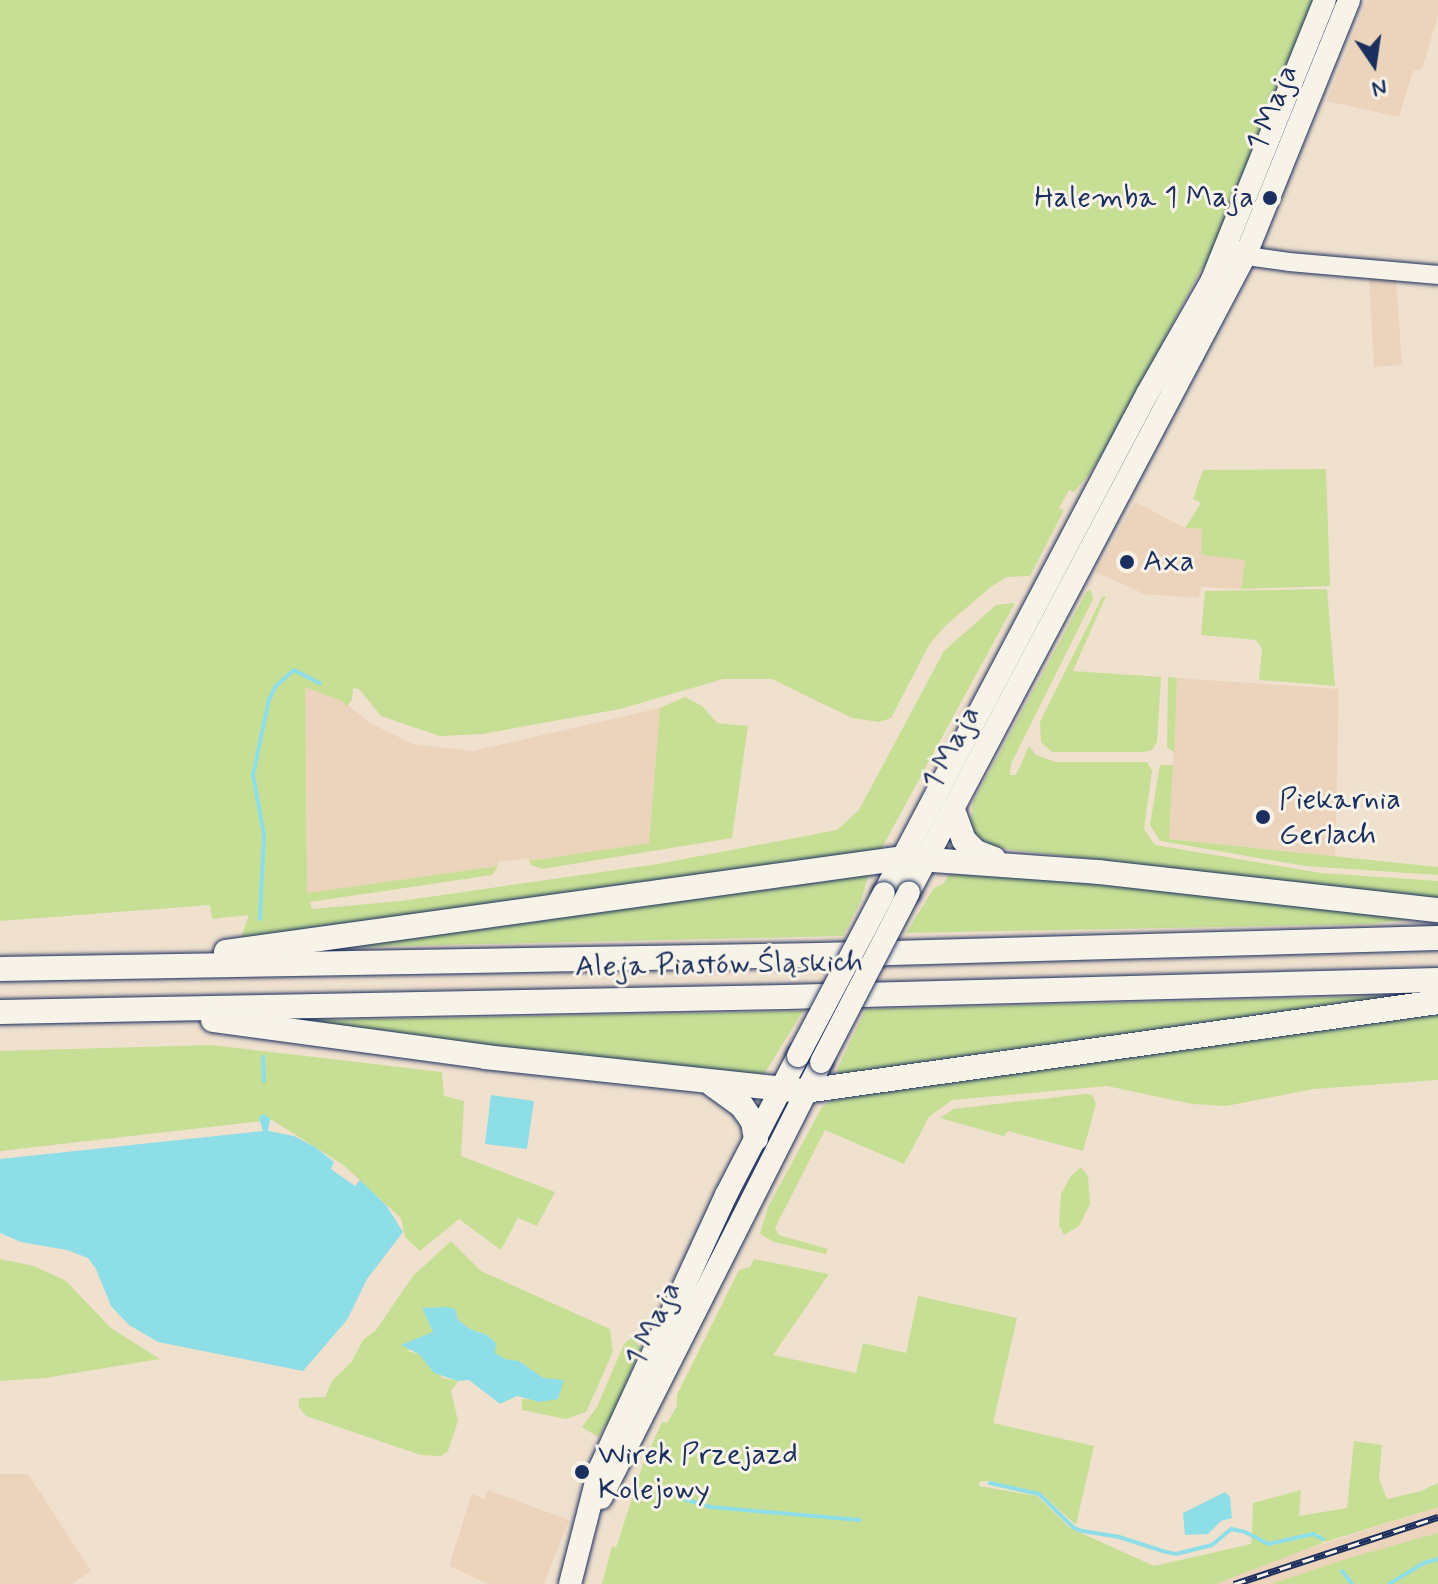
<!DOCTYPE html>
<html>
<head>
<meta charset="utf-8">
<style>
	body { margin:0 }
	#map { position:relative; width:1438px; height:1584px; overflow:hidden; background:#f0e0ce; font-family:Mynerve,sans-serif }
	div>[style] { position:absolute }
	.built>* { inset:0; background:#ecd3bc }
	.green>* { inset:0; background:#c6df95 }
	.water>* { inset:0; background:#8ddee7 }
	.stream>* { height:4px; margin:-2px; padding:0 2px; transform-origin:2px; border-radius:2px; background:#8ddee7 }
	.roads { filter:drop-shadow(0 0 2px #1b2f5e) drop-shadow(0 0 2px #1b2f5e) }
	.minor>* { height:18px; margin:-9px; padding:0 9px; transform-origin:9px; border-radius:9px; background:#f7f3e8 }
	.major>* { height:22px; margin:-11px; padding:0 11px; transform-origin:11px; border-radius:11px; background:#f7f3e8 }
	.highway>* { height:24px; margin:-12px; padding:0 12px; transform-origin:12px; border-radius:12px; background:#f7f3e8 }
	.rail>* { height:7px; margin-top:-3.5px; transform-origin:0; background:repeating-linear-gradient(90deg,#f7f3e8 0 12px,#1b2f5e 0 24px); box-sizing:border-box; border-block:2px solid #1b2f5e }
	.bridges { filter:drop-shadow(0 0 2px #1b2f5e) drop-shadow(0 0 2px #1b2f5e) }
	.major-bridge>* { height:22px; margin:-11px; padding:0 11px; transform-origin:11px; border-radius:11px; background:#f7f3e8 }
	.dots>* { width:22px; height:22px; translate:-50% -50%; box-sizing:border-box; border:4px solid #f7f3e8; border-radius:50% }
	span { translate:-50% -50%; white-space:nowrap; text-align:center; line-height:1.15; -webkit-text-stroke:6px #f7f3e8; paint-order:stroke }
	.street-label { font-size:30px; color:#1b2f5e }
	.poi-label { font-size:30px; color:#1b2f5e }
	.right { translate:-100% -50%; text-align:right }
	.left { translate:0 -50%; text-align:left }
	.north { position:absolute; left:1334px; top:24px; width:80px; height:80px; -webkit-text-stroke:6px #f7f3e8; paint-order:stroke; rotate:167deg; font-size:22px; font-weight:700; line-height:32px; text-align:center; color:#1b2f5e }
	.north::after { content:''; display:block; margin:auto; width:28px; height:36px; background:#1b2f5e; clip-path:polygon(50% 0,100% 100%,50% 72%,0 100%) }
</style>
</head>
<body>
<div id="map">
	<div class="built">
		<div style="clip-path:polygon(1367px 0,1438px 0,1438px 15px,1422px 69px,1413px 71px,1399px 117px,1327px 101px)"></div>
		<div style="clip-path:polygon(1369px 277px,1396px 279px,1402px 365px,1374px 367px)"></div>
		<div style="clip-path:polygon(1135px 502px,1185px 528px,1202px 529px,1201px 555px,1245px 560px,1241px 589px,1201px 587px,1199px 598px,1144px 594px,1096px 572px)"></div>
		<div style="clip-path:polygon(1177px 678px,1339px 689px,1335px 856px,1169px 839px)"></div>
		<div style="clip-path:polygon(305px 686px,344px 702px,370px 723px,413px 744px,473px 751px,660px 708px,649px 843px,529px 861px,528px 858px,498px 862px,498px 866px,307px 893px)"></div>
		<div style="clip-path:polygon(0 1474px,28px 1474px,91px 1571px,72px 1584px,0 1584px)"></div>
		<div style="clip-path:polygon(488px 1490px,569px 1520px,544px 1584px,488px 1584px,449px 1566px,472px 1493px,484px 1499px)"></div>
		<div style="clip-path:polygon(1438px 1507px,1438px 1533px,1271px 1584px,1215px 1584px,1258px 1565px)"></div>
	</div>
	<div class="green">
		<div style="clip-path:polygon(0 0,1317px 0,1206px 271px,1201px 269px,1116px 432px,1090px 473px,1074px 492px,1069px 490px,1059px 508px,1064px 510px,1030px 576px,1007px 577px,992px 586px,945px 626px,929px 645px,891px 718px,879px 722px,852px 718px,772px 679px,723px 679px,620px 709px,482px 734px,440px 736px,381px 716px,359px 689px,353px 688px,352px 700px,346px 707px,344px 702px,305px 687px,307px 893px,498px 866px,492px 875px,310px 902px,312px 909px,401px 901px,658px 864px,837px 830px,859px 810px,944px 651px,996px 605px,1015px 603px,878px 855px,240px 940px,249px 915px,212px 919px,210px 905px,0 921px)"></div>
		<div style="clip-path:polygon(1326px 469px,1330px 586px,1241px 589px,1245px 560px,1201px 555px,1202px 529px,1185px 528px,1201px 503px,1193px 499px,1203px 470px)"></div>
		<div style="clip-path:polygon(1327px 589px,1335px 686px,1259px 680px,1262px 649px,1256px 640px,1201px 635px,1205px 591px)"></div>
		<div style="clip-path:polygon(1091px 590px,1093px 599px,1011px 764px,1010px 775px,1016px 775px,1029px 746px,1036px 755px,1056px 762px,1147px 762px,1152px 771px,1144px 829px,1155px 845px,1321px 873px,1438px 881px,1438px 900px,998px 848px,982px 843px,976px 836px,971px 820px,973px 802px,1087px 591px)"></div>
		<div style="clip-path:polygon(1106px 596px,1073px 671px,1161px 677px,1157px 742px,1152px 750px,1144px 752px,1052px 752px,1041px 742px,1040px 722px,1102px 597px)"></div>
		<div style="clip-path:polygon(1168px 677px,1177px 678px,1174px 752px,1167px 747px)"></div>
		<div style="clip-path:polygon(685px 697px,702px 706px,717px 723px,748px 726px,732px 838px,542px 869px,531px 865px,529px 861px,649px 843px,660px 708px)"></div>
		<div style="clip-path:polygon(1160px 765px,1173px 765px,1169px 839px,1438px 867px,1438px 875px,1305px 866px,1160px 841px,1150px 825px)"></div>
		<div style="clip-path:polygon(953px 867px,1405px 915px,1406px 920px,1370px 924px,906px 933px,934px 888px,944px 883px)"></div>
		<div style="clip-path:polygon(870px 870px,861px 901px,843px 936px,358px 947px,358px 940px)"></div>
		<div style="clip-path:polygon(1382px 996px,1382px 1003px,838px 1078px,837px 1069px,866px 1009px)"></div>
		<div style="clip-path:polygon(803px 1011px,760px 1081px,316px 1026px,318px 1020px)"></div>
		<div style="clip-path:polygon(1438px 1014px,1438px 1080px,1314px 1089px,1226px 1106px,1192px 1104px,1107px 1086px,952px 1100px,929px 1117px,904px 1164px,825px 1130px,775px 1228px,779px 1235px,828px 1249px,826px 1254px,774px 1242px,760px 1234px,768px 1207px,822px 1107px,833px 1099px)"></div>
		<div style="clip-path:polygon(211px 1045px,442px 1072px,444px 1096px,464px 1101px,461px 1156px,555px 1192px,537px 1226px,518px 1218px,501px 1250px,459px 1219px,420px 1251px,405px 1237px,401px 1218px,342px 1164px,272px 1120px,0 1151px,0 1051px)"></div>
		<div style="clip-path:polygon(1085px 1094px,1092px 1095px,1096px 1104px,1083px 1151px,1008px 1131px,1004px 1136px,940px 1118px,953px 1109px)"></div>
		<div style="clip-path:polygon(1081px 1167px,1088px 1176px,1090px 1204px,1079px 1226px,1064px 1235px,1059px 1225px,1061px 1194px,1071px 1176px)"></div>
		<div style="clip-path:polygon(451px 1241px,481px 1271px,610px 1329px,613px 1352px,586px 1412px,566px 1419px,522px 1410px,522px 1399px,548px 1400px,543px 1378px,519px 1361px,505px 1360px,495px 1353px,495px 1343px,487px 1335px,470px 1329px,458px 1320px,455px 1309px,423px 1309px,433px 1332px,408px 1351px,419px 1354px,443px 1378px,458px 1381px,451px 1391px,458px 1421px,448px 1451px,441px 1456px,421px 1455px,306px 1416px,298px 1406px,300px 1398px,325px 1397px,332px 1381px,352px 1361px,363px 1340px,376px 1330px,413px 1276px)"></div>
		<div style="clip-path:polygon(0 1259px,34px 1266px,66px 1281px,111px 1328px,160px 1359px,45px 1378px,0 1381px)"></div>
		<div style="clip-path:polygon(754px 1259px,829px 1274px,773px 1355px,856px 1373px,863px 1343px,906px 1353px,918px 1296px,1017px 1318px,993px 1423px,1094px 1446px,1076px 1525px,1041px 1493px,990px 1481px,980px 1481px,979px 1486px,1037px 1496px,1070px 1528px,1154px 1566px,1251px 1544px,1252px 1536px,1269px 1545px,1312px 1536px,1318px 1536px,1323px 1543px,1215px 1584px,602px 1584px,612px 1546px,616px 1548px,643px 1464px,662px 1422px,667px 1423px,677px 1406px,677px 1395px,739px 1270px,750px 1267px)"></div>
		<div style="clip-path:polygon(632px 1337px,641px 1348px,613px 1414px,598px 1437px,582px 1427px,597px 1407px,624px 1344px)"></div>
		<div style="clip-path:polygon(1354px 1441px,1382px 1445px,1379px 1479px,1387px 1499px,1421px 1491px,1438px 1483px,1438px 1507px,1325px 1542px,1320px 1534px,1312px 1533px,1269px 1542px,1252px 1534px,1253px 1503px,1301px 1490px,1299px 1516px,1347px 1508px)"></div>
		<div style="clip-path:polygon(1438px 1533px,1438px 1584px,1271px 1584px,1346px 1559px)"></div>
	</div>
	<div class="water">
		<div style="clip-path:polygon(491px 1095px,534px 1101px,527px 1149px,485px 1144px)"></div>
		<div style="clip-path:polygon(264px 1114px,270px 1119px,268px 1131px,294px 1136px,315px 1147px,334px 1162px,331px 1169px,355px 1186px,360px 1180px,386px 1205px,403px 1232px,367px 1279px,347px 1320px,303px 1371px,158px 1342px,129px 1325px,111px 1306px,96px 1269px,88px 1258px,67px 1250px,21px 1242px,0 1233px,0 1159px,263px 1131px,259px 1117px)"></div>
		<div style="clip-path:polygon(447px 1307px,455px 1309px,458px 1320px,470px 1329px,487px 1335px,496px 1343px,495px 1353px,505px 1359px,519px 1361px,543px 1378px,564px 1380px,558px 1399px,540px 1402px,517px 1396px,500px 1404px,469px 1380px,458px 1381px,434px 1373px,419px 1354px,401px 1345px,433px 1332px,422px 1308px)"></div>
		<div style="clip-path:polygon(1225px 1492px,1230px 1497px,1232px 1518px,1221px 1521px,1208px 1534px,1185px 1535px,1183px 1513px)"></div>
	</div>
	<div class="stream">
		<div style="left:260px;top:919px;width:84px;rotate:-87.3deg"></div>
		<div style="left:264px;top:835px;width:61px;rotate:-100.4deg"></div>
		<div style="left:253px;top:775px;width:77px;rotate:-78deg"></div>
		<div style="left:269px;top:700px;width:14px;rotate:-65deg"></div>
		<div style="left:275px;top:687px;width:25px;rotate:-42deg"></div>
		<div style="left:294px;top:670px;width:29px;rotate:27deg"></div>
		<div style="left:263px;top:1057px;width:24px;rotate:88deg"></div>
		<div style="left:990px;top:1483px;width:50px;rotate:12.7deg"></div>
		<div style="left:1039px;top:1494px;width:49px;rotate:44.2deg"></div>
		<div style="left:1074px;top:1528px;width:9px;rotate:21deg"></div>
		<div style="left:1082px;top:1531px;width:37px;rotate:9deg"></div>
		<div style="left:1119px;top:1537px;width:49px;rotate:17.7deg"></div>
		<div style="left:1166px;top:1552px;width:10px;rotate:11deg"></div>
		<div style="left:1176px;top:1554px;width:37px;rotate:-14deg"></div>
		<div style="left:1212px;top:1545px;width:25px;rotate:-40deg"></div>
		<div style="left:1231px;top:1529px;width:14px;rotate:12deg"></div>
		<div style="left:1245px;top:1532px;width:27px;rotate:27deg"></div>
		<div style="left:1269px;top:1544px;width:45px;rotate:-12.8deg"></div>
		<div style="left:1313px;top:1534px;width:11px;rotate:27deg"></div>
		<div style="left:684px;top:1499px;width:27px;rotate:17deg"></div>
		<div style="left:710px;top:1507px;width:150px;rotate:5deg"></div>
		<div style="left:1342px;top:1571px;width:16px;rotate:52deg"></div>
		<div style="left:1389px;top:1584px;width:41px;rotate:-31deg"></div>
		<div style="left:1424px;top:1563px;width:15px;rotate:-16deg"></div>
	</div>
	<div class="roads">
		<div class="minor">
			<div style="left:1233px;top:249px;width:22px;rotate:21deg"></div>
			<div style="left:1254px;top:257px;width:35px;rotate:8deg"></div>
			<div style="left:1289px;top:262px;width:150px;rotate:5deg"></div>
		</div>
		<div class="major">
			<div style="left:909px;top:892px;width:722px;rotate:-62.16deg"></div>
			<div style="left:1246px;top:254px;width:274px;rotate:-67.9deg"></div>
			<div style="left:884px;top:893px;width:564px;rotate:-62.21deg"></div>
			<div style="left:1147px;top:394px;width:129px;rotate:-60.3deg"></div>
			<div style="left:1211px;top:282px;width:304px;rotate:-68deg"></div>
			<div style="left:601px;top:1498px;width:488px;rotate:-63.2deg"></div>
			<div style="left:570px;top:1584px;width:118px;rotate:-75.7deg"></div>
			<div style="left:599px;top:1470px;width:303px;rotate:-65.2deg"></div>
			<div style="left:726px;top:1195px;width:157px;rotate:-62.6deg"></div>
		</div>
		<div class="highway">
			<div style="left:953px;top:810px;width:32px;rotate:70deg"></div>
			<div style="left:964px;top:840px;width:17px;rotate:45deg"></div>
			<div style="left:976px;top:852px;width:19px;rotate:21deg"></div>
			<div style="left:226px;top:952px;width:683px;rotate:-7.9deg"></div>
			<div style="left:903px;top:858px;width:196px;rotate:4.1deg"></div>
			<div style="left:1098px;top:872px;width:342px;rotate:6.4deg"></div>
			<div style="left:0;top:969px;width:819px;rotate:-0.98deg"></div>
			<div style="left:819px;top:955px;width:619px;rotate:-1.57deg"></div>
			<div style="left:0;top:1012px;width:785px;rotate:-1.09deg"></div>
			<div style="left:785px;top:997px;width:653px;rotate:-1.49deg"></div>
			<div style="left:213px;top:1020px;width:275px;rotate:7.7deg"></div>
			<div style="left:485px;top:1057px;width:322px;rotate:6.1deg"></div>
			<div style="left:805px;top:1091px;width:639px;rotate:-8deg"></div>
			<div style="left:713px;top:1085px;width:36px;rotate:36deg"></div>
			<div style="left:742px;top:1106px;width:19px;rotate:55deg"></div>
			<div style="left:753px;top:1122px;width:17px;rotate:80deg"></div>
		</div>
	</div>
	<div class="rail">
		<div style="left:1234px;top:1584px;width:215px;rotate:-18.2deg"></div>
	</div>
	<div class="bridges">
		<div class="major-bridge">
			<div style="left:798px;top:1056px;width:184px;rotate:-62.2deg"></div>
			<div style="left:821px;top:1062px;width:191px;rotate:-62.6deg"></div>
		</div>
	</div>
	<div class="dots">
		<div style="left:1270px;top:198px;background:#1b2f5e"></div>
		<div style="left:1127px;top:562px;background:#1b2f5e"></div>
		<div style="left:1263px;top:817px;background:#1b2f5e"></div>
		<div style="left:582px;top:1472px;background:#1b2f5e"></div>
	</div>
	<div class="street-label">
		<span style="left:1273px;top:108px;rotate:-68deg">1 Maja</span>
		<span style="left:952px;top:748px;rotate:-62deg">1 Maja</span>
		<span style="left:719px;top:965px;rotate:-1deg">Aleja Piastów Śląskich</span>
		<span style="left:654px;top:1324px;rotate:-64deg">1 Maja</span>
	</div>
	<div class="poi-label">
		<span class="right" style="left:1254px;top:198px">Halemba 1 Maja</span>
		<span class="left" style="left:1143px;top:562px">Axa</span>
		<span class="left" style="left:1279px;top:817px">Piekarnia<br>Gerlach</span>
		<span class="left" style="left:598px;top:1472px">Wirek Przejazd<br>Kolejowy</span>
	</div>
	<div class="north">N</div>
</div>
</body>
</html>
